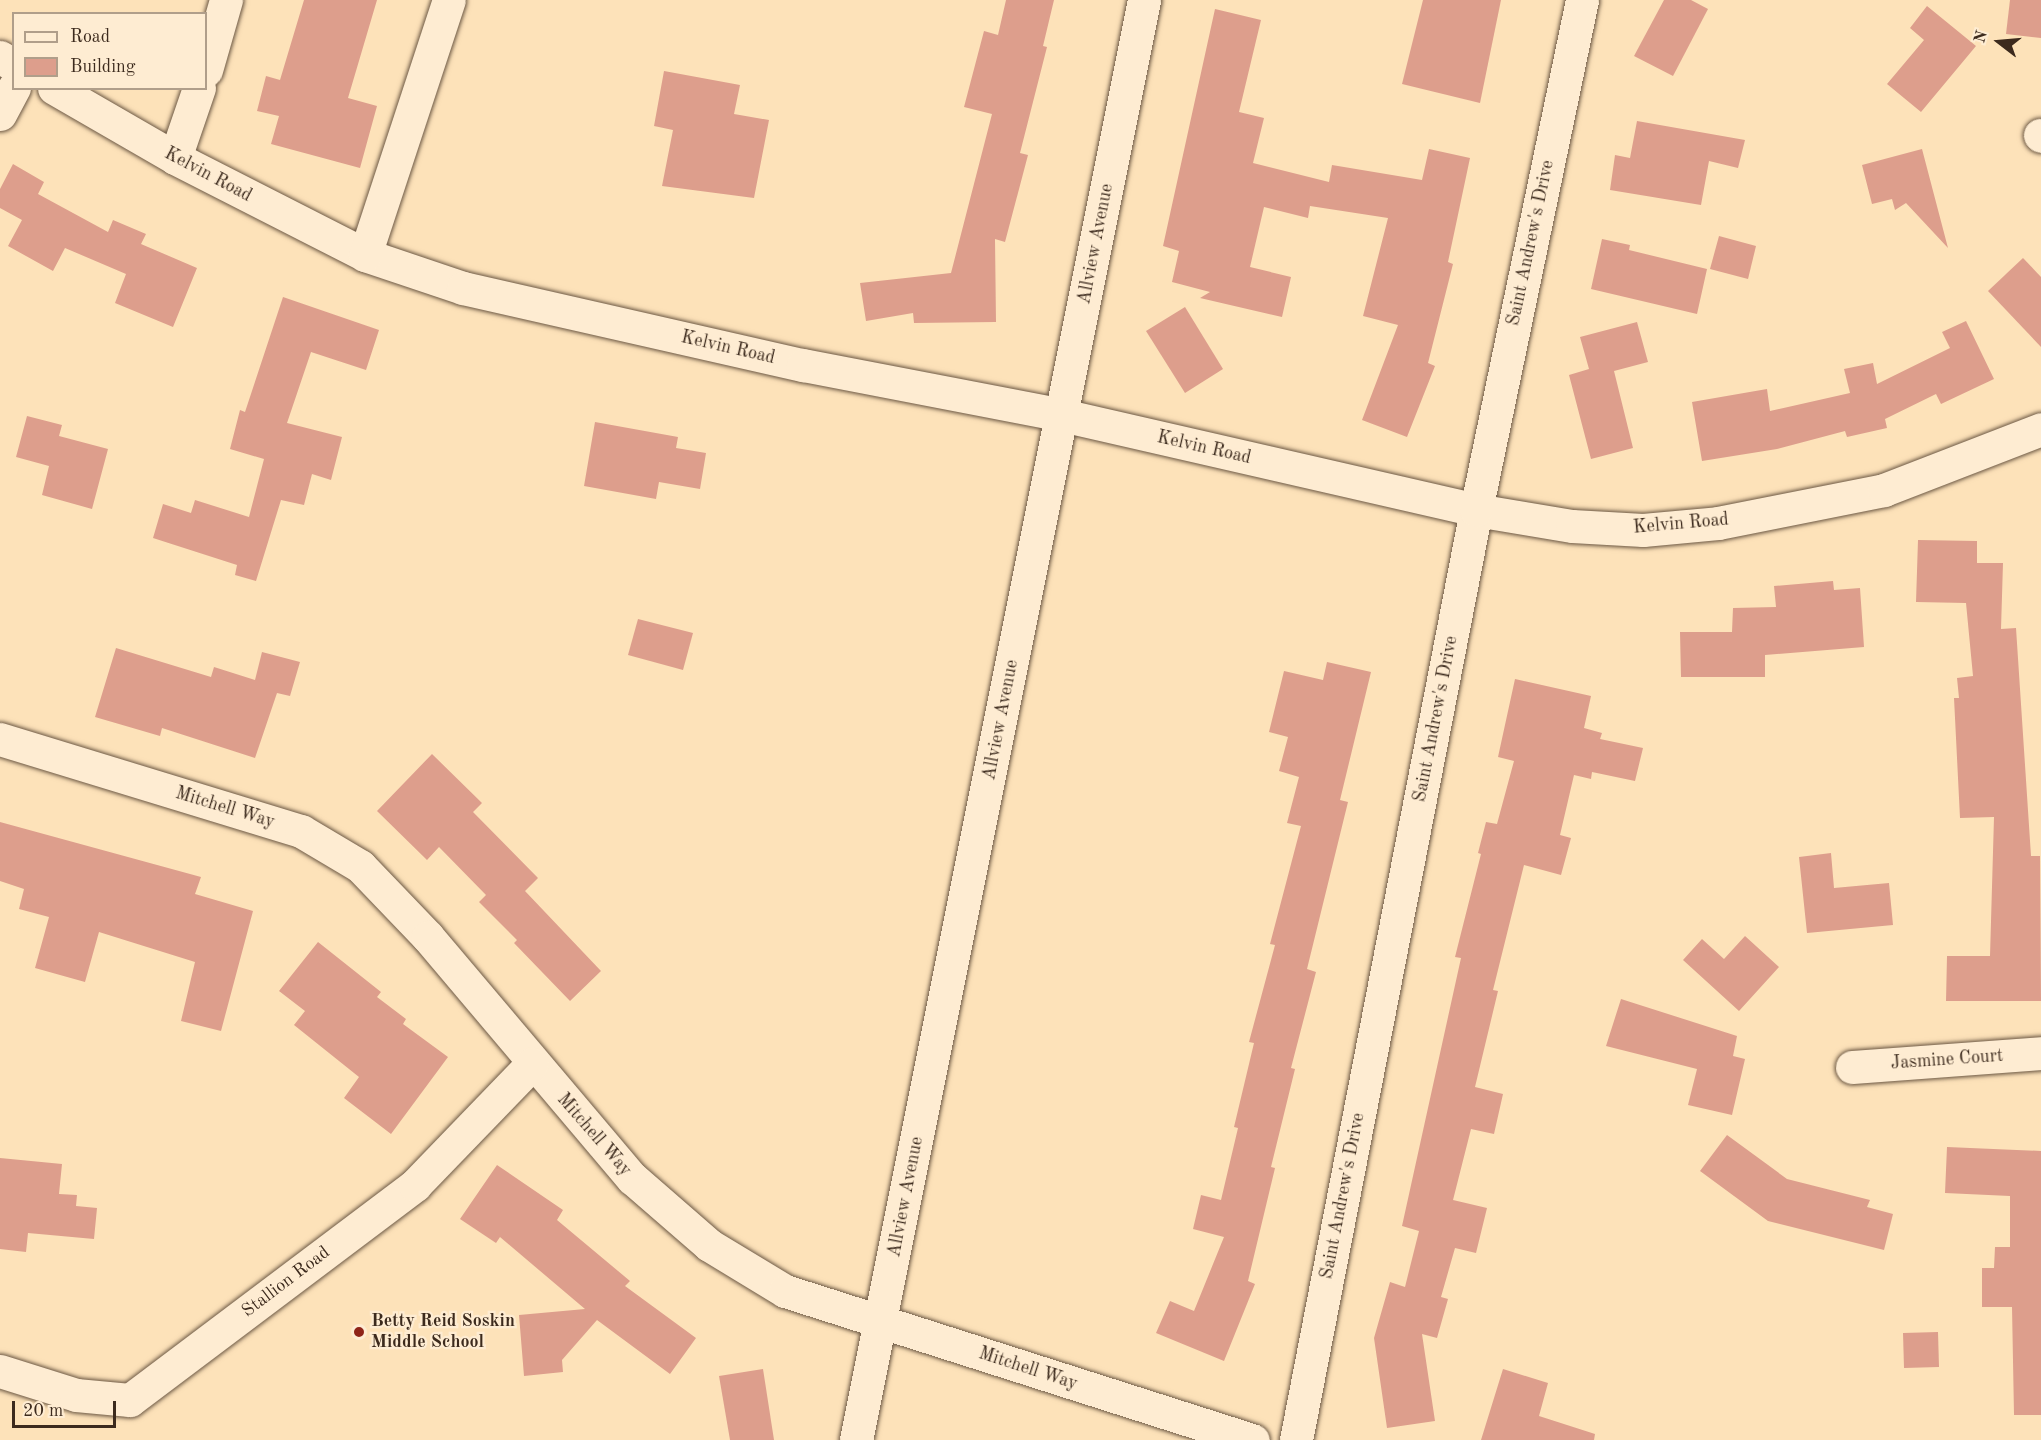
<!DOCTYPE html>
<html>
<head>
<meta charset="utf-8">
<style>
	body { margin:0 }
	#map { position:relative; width:2041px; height:1440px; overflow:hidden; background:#fde2b9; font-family:"Old Standard TT",serif }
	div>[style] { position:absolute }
	.building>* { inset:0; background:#dd9e8c }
	.roads { filter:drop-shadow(0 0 2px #6c5844) drop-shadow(0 0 2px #6c5844) }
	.minor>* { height:33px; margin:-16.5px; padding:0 16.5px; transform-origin:16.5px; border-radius:16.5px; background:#feecd2 }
	.dots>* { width:16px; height:16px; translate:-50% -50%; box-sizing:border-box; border:3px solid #feecd2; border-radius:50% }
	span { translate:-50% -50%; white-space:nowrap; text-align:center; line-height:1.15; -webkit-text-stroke:4.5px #feecd2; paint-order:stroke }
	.street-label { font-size:18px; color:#3c2a1d }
	.poi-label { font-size:18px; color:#3c2a1d; font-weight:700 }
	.left { translate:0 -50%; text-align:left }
	.legend { position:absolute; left:12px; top:12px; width:195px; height:78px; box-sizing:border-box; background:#feecd2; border:2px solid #b09e8a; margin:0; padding:8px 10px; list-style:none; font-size:18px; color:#3c2a1d }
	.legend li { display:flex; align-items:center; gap:12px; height:30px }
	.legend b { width:30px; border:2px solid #b09e8a }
	.north { position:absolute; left:1969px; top:12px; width:60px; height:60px; -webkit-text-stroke:4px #feecd2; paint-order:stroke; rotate:286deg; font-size:16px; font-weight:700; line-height:24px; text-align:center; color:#3c2a1d }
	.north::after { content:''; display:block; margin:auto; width:21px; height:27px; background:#3c2a1d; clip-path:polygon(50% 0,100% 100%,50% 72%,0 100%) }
	.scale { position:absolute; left:12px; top:1401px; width:104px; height:27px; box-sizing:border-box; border:3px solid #3c2a1d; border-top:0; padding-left:8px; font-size:18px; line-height:21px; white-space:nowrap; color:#3c2a1d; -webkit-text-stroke:4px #feecd2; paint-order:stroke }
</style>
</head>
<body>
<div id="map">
	<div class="building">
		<div style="clip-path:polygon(304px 0,377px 0,348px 98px,377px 106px,360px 168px,271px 144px,279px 116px,257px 111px,266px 76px,280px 80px)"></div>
		<div style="clip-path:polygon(1006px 0,1054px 0,1043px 46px,1047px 47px,1020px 153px,1028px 155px,1005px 242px,995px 239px,996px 322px,914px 323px,913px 313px,866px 321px,860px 283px,951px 273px,992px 114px,964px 107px,984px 31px,998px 35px)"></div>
		<div style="clip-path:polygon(1423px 0,1501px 0,1480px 103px,1402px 84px)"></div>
		<div style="clip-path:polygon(1664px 0,1691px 0,1708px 9px,1673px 76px,1634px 56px)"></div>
		<div style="clip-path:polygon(2010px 0,2041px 0,2041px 38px,2006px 34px)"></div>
		<div style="clip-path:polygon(1927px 6px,1976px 46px,1921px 112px,1887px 84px,1924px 40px,1910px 28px)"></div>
		<div style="clip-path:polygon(1215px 9px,1261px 20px,1239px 112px,1264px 118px,1253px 163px,1329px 182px,1332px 165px,1422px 180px,1429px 149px,1470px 158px,1448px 262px,1453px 264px,1428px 363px,1435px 366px,1407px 437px,1362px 420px,1398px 325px,1363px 316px,1388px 218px,1310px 206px,1308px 218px,1264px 207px,1250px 267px,1291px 277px,1282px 317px,1200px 298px,1210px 292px,1172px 282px,1179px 251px,1163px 246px)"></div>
		<div style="clip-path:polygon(664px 71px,740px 85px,734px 114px,769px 120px,754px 198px,662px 186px,673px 130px,654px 126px)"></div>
		<div style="clip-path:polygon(1637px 121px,1745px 140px,1738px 168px,1709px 161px,1701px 205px,1610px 190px,1615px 155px,1630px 158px)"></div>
		<div style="clip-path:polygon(1922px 149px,1948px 248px,1906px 203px,1895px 210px,1892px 199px,1872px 204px,1862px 165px)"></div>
		<div style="clip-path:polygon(13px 164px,44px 182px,38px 194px,108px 232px,113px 220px,146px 234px,141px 244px,197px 268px,173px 327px,115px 303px,126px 274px,65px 248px,53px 271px,8px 246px,22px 220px,0 208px,0 189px)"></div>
		<div style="clip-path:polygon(1719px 236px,1756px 246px,1748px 279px,1710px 269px)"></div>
		<div style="clip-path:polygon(1602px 239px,1630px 245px,1629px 250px,1707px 269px,1697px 314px,1591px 289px)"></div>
		<div style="clip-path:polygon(2023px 258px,2041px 277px,2041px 347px,1988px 291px)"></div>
		<div style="clip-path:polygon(283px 297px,379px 330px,366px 370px,311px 352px,287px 423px,342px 437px,331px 480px,312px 474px,304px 505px,281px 500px,256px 581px,235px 575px,237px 565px,153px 538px,163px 504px,191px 513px,195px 500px,249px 517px,264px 459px,230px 449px,240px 410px,245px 412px)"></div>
		<div style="clip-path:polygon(1185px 307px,1223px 369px,1185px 393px,1146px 331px)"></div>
		<div style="clip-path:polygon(1966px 321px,1994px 379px,1941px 404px,1936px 394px,1885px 419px,1887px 428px,1847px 437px,1845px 431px,1777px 449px,1702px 461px,1692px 402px,1767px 389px,1770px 411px,1850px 393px,1844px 369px,1873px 363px,1877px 384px,1950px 348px,1942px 332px)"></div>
		<div style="clip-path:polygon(1637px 322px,1648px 362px,1614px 371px,1633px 448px,1591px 459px,1569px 375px,1589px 369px,1580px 337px)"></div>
		<div style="clip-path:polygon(27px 416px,62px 425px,59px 436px,108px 449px,92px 509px,42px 495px,49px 466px,16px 457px)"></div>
		<div style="clip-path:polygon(595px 422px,678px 437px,676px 448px,706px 453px,700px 489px,659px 482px,656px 499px,584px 486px)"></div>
		<div style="clip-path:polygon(1918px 540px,1977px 541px,1977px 563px,2003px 563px,2001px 629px,2016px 628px,2031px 856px,2040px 856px,2041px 1001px,1946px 1001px,1947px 956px,1990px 956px,1994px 817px,1960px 818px,1954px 698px,1959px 698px,1957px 678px,1973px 676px,1966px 603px,1916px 602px)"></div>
		<div style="clip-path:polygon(1833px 581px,1834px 590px,1860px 588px,1864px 647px,1765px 655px,1765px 677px,1681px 677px,1680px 632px,1732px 632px,1733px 608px,1776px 607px,1774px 586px)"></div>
		<div style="clip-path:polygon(638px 619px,693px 633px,683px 670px,628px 655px)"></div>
		<div style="clip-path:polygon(116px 648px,211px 677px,214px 667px,255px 680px,262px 652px,300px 662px,290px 696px,277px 693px,255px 758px,162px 728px,160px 736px,95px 717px)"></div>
		<div style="clip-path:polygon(1327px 662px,1371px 672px,1340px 800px,1348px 802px,1307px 969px,1316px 972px,1291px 1068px,1295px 1069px,1271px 1167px,1275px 1168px,1248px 1281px,1255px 1284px,1224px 1361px,1156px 1333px,1170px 1301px,1194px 1311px,1224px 1237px,1193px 1229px,1201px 1195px,1221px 1200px,1238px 1128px,1234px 1127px,1254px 1043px,1249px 1042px,1275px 945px,1270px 944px,1301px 826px,1287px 823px,1299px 777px,1279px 771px,1288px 737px,1269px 732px,1284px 671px,1323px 680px)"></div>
		<div style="clip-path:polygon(1515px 679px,1591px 696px,1584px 728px,1602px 733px,1600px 739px,1643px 748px,1635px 781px,1592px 772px,1591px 779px,1574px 775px,1560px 835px,1571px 838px,1561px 875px,1524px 865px,1493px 990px,1498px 991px,1475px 1087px,1503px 1094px,1494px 1134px,1471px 1129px,1453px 1200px,1487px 1208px,1476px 1253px,1455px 1248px,1441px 1297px,1448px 1299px,1437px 1338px,1422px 1334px,1435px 1421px,1387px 1428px,1374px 1338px,1390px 1282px,1405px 1287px,1419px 1231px,1402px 1226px,1461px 958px,1455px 957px,1481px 854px,1478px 853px,1486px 822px,1497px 824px,1514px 761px,1498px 757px)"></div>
		<div style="clip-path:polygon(432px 754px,482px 803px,473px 812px,538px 878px,525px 891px,601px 971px,570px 1001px,514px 943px,517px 940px,479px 902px,486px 895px,439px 847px,427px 860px,377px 811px)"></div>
		<div style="clip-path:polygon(0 822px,201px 877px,195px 894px,253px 911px,221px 1031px,181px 1021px,195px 962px,99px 932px,85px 982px,35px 968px,49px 917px,19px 909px,24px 889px,0 881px)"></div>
		<div style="clip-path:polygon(1831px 853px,1834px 888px,1889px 883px,1893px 925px,1807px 933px,1799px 857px)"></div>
		<div style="clip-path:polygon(1745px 936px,1779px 967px,1739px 1011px,1683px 960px,1702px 939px,1724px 959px)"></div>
		<div style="clip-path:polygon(318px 942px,381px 992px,377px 997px,406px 1019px,403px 1024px,448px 1057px,391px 1134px,344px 1098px,359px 1077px,294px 1025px,305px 1011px,279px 991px)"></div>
		<div style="clip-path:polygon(1621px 999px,1737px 1036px,1733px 1056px,1745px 1059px,1732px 1115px,1688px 1105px,1697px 1069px,1606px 1046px)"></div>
		<div style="clip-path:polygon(1727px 1135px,1787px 1179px,1870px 1200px,1867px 1207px,1893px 1214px,1884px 1250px,1768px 1221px,1700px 1171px)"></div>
		<div style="clip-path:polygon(1947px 1147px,2041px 1151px,2041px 1415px,2014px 1415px,2012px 1307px,1982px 1307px,1982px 1268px,1994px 1268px,1995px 1247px,2010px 1247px,2010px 1196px,1945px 1193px)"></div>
		<div style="clip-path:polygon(0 1158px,62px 1164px,59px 1194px,77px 1195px,76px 1206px,97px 1208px,94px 1239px,28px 1233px,26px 1252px,0 1249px)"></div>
		<div style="clip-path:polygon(497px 1165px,563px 1210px,557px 1220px,630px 1281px,625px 1286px,696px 1338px,670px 1374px,597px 1320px,562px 1360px,563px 1372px,524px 1376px,519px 1315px,585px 1309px,500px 1237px,496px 1243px,460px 1219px)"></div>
		<div style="clip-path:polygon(1938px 1332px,1939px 1367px,1904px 1368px,1903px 1333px)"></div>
		<div style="clip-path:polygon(763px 1369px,774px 1440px,730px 1440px,719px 1376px)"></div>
		<div style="clip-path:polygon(1503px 1369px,1548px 1383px,1539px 1416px,1595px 1434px,1594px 1440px,1481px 1440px)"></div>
	</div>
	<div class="roads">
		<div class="minor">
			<div style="left:0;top:57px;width:16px;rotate:30deg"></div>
			<div style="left:206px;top:70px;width:73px;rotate:-74.1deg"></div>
			<div style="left:54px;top:88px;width:140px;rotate:30deg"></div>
			<div style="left:175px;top:158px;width:213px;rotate:27deg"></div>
			<div style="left:365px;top:255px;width:103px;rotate:18.6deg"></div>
			<div style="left:463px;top:288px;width:349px;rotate:12.8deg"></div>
			<div style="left:803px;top:365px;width:264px;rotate:10.9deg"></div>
			<div style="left:1062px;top:415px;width:425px;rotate:12.9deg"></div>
			<div style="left:1476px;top:510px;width:97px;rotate:9.5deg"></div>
			<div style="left:1572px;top:526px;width:71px;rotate:3.2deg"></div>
			<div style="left:1643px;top:530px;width:75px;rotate:-5.3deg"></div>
			<div style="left:1718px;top:523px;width:169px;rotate:-11.2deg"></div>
			<div style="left:1884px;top:490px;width:168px;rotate:-21.2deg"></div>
			<div style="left:0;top:114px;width:30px;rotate:-62deg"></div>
			<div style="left:2040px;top:135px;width:1px;rotate:45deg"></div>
			<div style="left:175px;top:158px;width:74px;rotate:-71.1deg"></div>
			<div style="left:365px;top:255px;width:268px;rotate:-71.8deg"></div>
			<div style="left:0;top:739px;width:315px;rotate:17deg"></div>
			<div style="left:301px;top:831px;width:69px;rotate:30.7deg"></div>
			<div style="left:360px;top:866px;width:98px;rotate:46.2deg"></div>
			<div style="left:428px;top:937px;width:316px;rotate:49.8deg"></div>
			<div style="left:632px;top:1178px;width:102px;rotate:41deg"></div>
			<div style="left:709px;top:1245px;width:89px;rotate:31.2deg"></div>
			<div style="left:785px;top:1291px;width:491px;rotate:17.7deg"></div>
			<div style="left:1852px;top:1067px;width:190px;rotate:-4.2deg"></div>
			<div style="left:0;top:1371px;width:80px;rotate:17.5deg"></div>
			<div style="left:76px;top:1395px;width:54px;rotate:5.3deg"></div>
			<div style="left:130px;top:1400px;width:357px;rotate:-37deg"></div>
			<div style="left:415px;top:1185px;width:168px;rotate:-46deg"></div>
			<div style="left:856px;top:1440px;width:1469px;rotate:-78.69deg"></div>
			<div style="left:1296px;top:1440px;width:947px;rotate:-79.05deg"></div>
			<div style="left:1476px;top:510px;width:521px;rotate:-78.26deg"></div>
		</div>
	</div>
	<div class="dots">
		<div style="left:359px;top:1332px;background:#8f2418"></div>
	</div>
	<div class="street-label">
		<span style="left:208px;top:175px;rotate:28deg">Kelvin Road</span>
		<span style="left:1531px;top:243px;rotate:-78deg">Saint Andrew's Drive</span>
		<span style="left:1096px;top:244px;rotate:-79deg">Allview Avenue</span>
		<span style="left:728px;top:348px;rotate:13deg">Kelvin Road</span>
		<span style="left:1204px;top:448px;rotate:13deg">Kelvin Road</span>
		<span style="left:1681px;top:524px;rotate:-5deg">Kelvin Road</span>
		<span style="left:1436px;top:719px;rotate:-79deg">Saint Andrew's Drive</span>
		<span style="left:1001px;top:720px;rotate:-79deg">Allview Avenue</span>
		<span style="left:225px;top:808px;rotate:17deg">Mitchell Way</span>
		<span style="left:1947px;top:1060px;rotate:-4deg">Jasmine Court</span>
		<span style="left:594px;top:1135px;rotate:49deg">Mitchell Way</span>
		<span style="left:1343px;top:1196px;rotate:-79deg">Saint Andrew's Drive</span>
		<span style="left:906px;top:1197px;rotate:-79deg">Allview Avenue</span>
		<span style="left:286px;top:1282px;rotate:-37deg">Stallion Road</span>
		<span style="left:1028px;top:1369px;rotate:18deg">Mitchell Way</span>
	</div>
	<div class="poi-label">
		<span class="left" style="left:371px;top:1332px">Betty Reid Soskin<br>Middle School</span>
	</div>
	<ul class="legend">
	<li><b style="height:8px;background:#feecd2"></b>Road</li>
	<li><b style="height:16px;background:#dd9e8c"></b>Building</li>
	</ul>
	<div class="north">N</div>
	<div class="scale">20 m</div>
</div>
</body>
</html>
